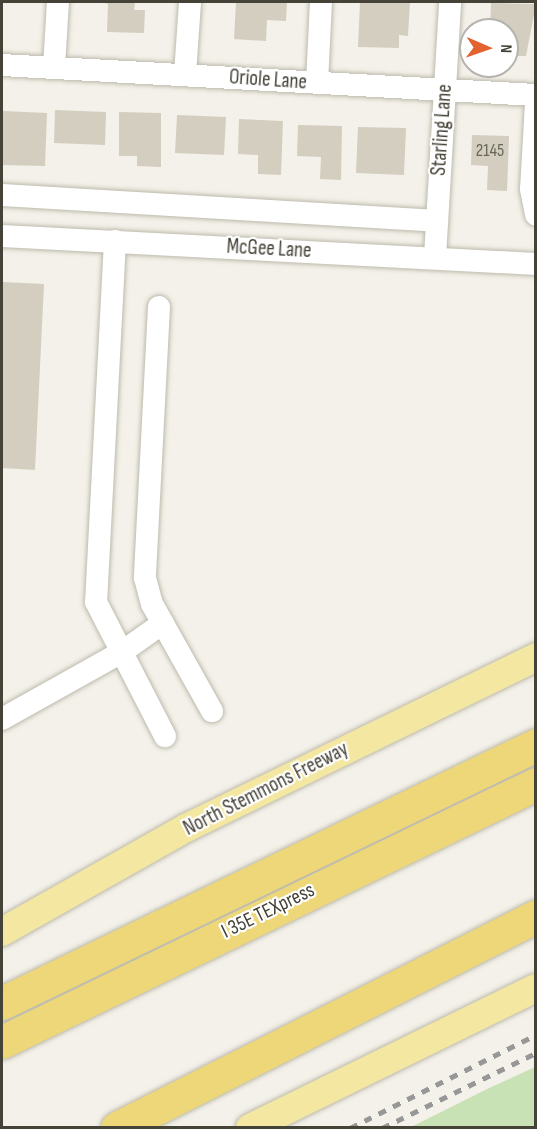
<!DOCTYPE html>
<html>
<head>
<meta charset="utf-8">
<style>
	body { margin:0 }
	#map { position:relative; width:537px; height:1129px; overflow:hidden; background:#f3f1e9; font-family:"Sofia Sans Condensed",sans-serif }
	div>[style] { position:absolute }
	.green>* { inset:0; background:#c8e2b6 }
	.building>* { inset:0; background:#d3cebf }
	.roads { filter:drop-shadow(0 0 2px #bdbaac) drop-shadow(0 0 2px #bdbaac) }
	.minor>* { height:22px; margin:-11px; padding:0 11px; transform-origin:11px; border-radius:11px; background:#fff }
	.major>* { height:28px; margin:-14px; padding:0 14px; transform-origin:14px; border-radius:14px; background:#f3e7a1 }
	.highway>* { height:33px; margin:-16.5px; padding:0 16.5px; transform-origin:16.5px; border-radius:16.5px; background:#eed778 }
	.rail>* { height:4.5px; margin-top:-2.25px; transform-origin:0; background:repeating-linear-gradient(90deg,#979797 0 8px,transparent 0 16px) }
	span { translate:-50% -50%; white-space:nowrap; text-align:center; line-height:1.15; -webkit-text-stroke:4.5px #fff; paint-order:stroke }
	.number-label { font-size:18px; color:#68655a }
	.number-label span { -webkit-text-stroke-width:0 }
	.street-label { font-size:21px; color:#454238 }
	.frame { position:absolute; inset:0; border:3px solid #454238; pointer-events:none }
	.north { position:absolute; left:459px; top:18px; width:60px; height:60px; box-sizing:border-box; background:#fff; border:2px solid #b5b3af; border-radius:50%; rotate:92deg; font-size:16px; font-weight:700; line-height:24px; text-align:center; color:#454238 }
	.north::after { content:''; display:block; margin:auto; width:21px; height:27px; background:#e36330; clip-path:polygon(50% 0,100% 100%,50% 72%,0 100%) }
</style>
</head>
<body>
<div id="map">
	<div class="green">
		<div style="clip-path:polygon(535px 1067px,535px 1127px,411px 1127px,487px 1089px)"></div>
	</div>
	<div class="building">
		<div style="clip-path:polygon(102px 2px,135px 2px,134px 10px,145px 10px,144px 33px,107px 32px,108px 4px)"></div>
		<div style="clip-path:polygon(236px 2px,287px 2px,286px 21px,267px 20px,266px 41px,234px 39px)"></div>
		<div style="clip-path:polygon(360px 2px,410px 2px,408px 36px,399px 35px,399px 48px,358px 47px)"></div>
		<div style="clip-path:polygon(491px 3px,536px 4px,526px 56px,507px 56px,507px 30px,490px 30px)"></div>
		<div style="clip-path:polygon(55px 110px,106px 112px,105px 145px,54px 143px)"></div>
		<div style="clip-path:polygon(3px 111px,47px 113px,45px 166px,2px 165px)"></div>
		<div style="clip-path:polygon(119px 112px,161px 113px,161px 167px,137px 166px,137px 156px,119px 156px)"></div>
		<div style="clip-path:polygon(177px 115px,226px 117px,224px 155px,175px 153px)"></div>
		<div style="clip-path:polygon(239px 119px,283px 121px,281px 175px,258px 174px,258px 155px,238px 154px)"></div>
		<div style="clip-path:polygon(298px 125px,342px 126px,341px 180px,320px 179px,321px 157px,297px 156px)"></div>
		<div style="clip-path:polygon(358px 127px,406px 128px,404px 175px,356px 173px)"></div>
		<div style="clip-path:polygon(472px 135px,509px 136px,507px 191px,487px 190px,488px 166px,471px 165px)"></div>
		<div style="clip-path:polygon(2px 282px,44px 284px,35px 470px,2px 468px)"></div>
	</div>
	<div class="roads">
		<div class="minor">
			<div style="left:2px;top:65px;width:535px;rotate:3.22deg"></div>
			<div style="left:54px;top:67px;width:65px;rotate:-86.5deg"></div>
			<div style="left:185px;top:74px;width:72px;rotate:-86deg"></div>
			<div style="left:317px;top:83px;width:81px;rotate:-87.2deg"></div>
			<div style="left:536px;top:103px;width:86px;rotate:93.3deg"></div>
			<div style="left:531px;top:189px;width:26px;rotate:79deg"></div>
			<div style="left:2px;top:195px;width:436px;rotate:3.4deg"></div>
			<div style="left:2px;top:236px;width:535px;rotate:3deg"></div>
			<div style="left:115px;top:241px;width:361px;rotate:93deg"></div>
			<div style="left:96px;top:602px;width:151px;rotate:62.8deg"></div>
			<div style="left:435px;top:257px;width:255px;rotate:-86.6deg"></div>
			<div style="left:159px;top:307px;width:271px;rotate:93deg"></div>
			<div style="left:145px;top:578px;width:27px;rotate:75deg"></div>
			<div style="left:152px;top:604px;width:123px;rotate:60.7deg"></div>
			<div style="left:2px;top:719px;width:137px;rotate:-29.2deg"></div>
			<div style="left:122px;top:652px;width:50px;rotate:-35.3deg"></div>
		</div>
		<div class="major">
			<div style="left:2px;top:932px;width:211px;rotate:-29.5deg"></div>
			<div style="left:186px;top:828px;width:390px;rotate:-26deg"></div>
			<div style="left:250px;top:1128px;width:318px;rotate:-26.1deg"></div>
		</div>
		<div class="highway">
			<div style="left:2px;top:1003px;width:593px;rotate:-25.79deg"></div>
			<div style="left:2px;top:1042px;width:593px;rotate:-25.79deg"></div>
			<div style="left:117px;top:1128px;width:470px;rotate:-26.8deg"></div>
		</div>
	</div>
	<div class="rail">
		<div style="left:350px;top:1128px;width:208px;rotate:-26.6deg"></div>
		<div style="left:382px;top:1128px;width:171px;rotate:-26deg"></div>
	</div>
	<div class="number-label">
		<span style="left:490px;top:151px">2145</span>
	</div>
	<div class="street-label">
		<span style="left:268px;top:80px;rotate:4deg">Oriole Lane</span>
		<span style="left:442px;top:130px;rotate:-86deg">Starling Lane</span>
		<span style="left:269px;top:249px;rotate:3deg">McGee Lane</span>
		<span style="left:266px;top:789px;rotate:-27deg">North Stemmons Freeway</span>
		<span style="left:268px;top:911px;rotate:-26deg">I 35E TEXpress</span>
	</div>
	<div class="frame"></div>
	<div class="north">N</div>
</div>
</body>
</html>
